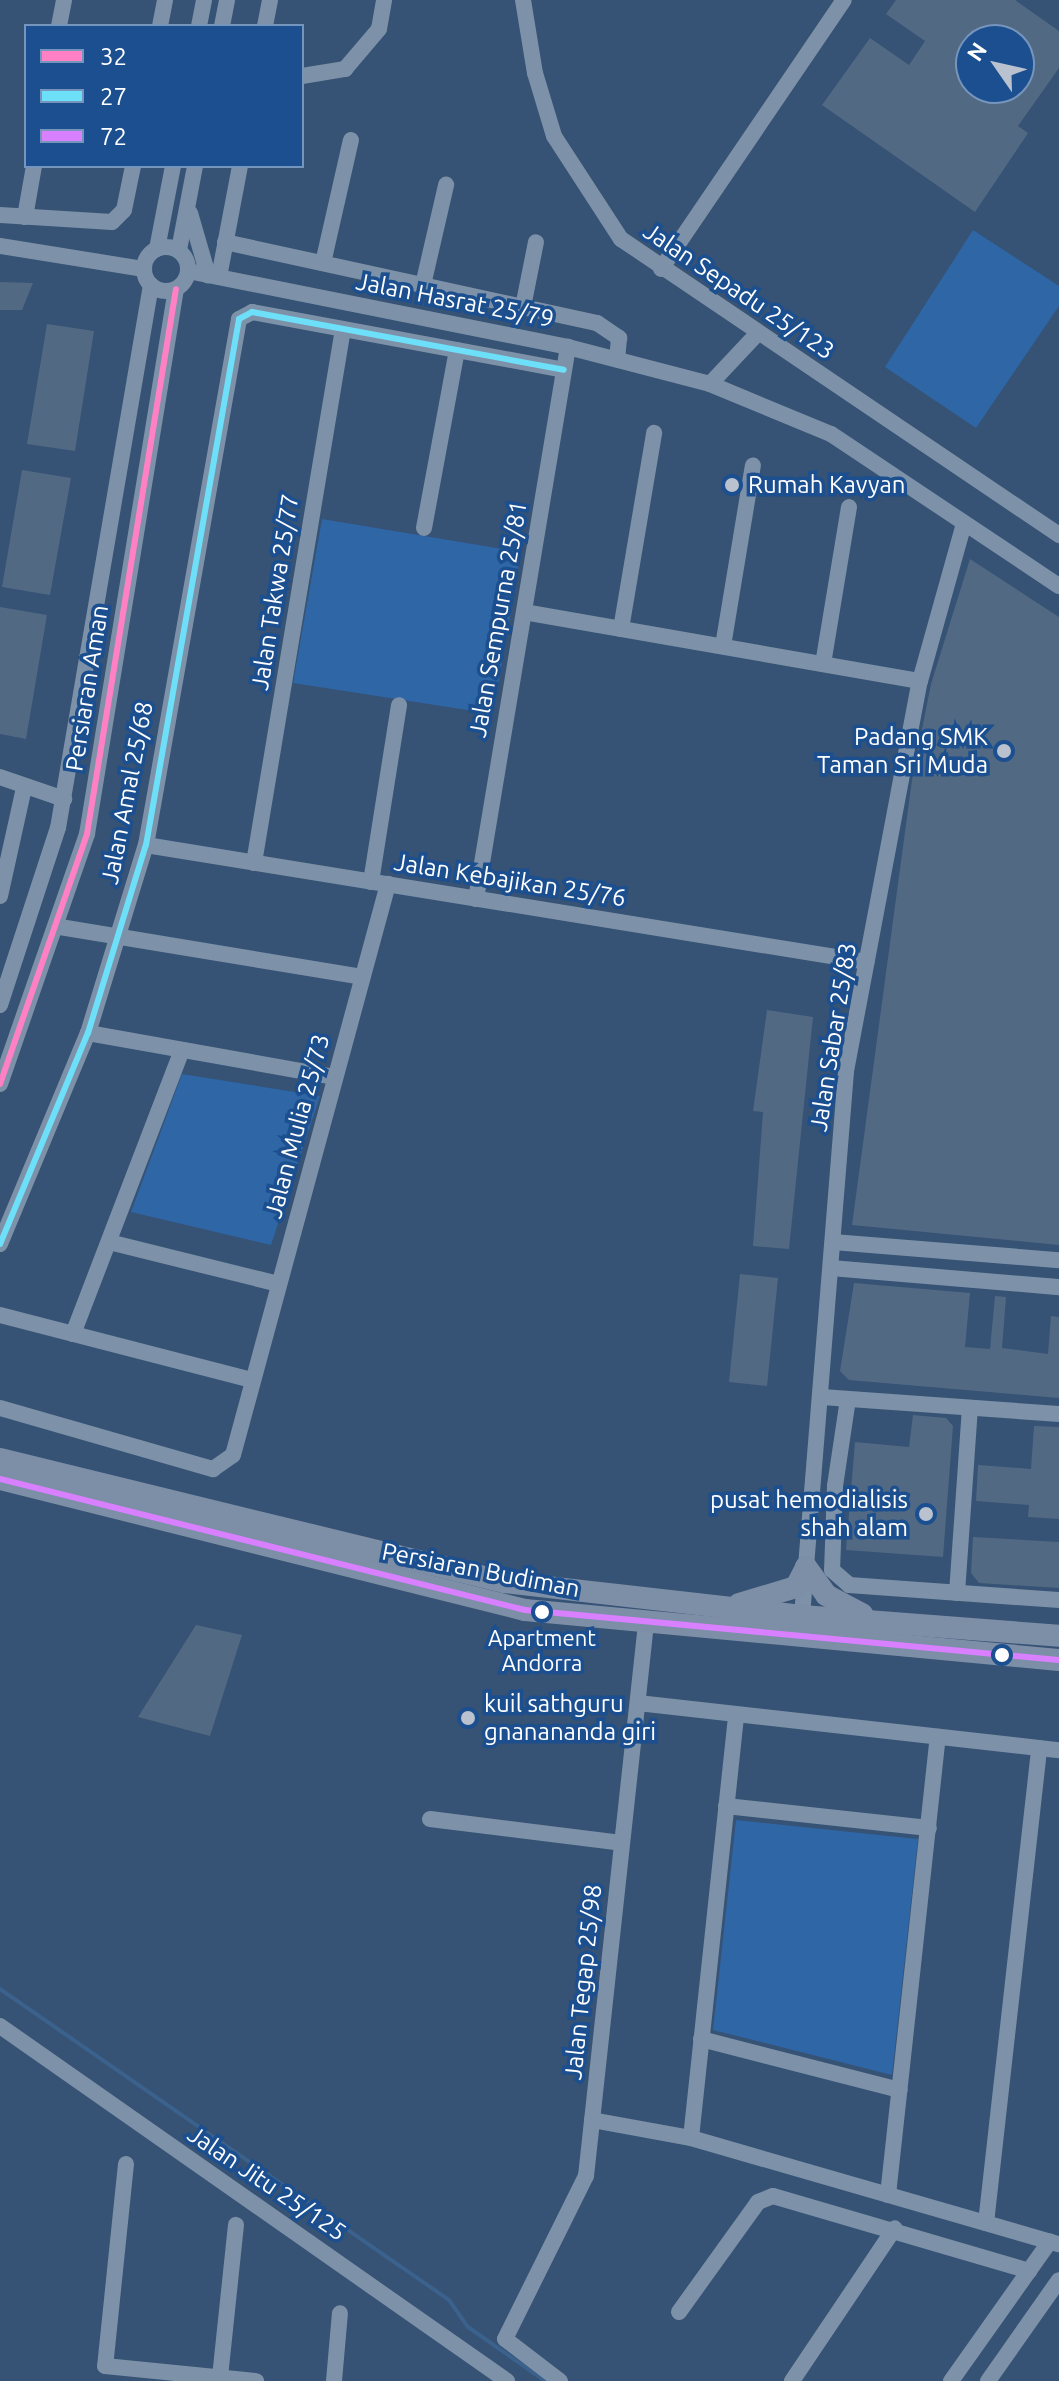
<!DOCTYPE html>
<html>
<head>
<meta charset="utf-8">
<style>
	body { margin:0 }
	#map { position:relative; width:1059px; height:2381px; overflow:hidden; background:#365274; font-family:Ubuntu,sans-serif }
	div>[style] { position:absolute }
	.green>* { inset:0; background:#2f66a5 }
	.stream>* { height:4px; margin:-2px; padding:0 2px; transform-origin:2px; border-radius:2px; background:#3b618d }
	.building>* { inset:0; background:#526984 }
	.minor>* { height:16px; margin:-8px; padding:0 8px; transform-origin:8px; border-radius:8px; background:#7d92a8 }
	.minor>.ring { margin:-8px; padding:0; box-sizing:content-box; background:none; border:16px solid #7d92a8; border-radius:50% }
	.major>* { height:22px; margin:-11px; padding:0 11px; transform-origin:11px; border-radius:11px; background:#7d8ea7 }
	.bus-1>* { height:6px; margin:-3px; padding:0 3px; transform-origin:3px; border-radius:3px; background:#ff80c5 }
	.bus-2>* { height:6px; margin:-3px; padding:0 3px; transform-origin:3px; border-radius:3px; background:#6ddff8 }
	.bus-3>* { height:6px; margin:-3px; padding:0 3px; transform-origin:3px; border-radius:3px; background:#d880ff }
	.dots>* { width:22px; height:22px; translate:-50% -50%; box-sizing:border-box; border:4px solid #1b4f8f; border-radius:50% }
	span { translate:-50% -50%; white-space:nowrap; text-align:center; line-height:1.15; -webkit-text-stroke:7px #1b4f8f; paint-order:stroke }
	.bus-label { font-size:22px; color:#fff }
	.street-label { font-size:24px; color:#fff }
	.poi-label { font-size:24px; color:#fff }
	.left { translate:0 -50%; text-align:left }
	.right { translate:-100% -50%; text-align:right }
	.legend { position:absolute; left:24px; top:24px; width:280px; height:144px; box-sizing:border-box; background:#1b4f8f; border:2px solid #7695bc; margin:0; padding:10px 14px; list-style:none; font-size:24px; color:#fff }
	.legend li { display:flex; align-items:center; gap:16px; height:40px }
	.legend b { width:40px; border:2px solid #7695bc }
	.north { position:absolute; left:955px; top:24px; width:80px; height:80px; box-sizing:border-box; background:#1b4f8f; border:2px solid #7695bc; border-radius:50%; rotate:304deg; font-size:22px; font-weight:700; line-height:32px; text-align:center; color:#fff }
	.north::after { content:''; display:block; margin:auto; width:28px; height:36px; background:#b9c2ce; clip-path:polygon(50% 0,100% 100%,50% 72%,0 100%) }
</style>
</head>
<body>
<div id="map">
	<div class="green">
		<div style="clip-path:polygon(973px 230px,1059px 286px,1059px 306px,976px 428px,885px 367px)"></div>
		<div style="clip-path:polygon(322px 519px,521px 552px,493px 714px,293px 683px)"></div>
		<div style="clip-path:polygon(182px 1074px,320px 1096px,271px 1245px,131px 1212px)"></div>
		<div style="clip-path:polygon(736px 1820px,918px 1839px,892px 2075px,713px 2030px)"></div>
	</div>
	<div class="stream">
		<div style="left:0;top:1989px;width:546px;rotate:34.71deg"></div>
		<div style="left:449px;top:2300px;width:33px;rotate:55deg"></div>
		<div style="left:468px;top:2327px;width:94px;rotate:35deg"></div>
	</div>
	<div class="building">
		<div style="clip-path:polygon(evenodd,896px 0,1015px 0,1059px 31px,1059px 68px,1018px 126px,1028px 133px,975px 212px,822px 105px,870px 38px,909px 65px,925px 41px,886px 14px,896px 0,971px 40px,1019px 40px,1019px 88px,971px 88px,971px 40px)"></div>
		<div style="clip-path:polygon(0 282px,33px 283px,22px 310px,0 310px)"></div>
		<div style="clip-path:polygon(47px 324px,94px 331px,75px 451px,27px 444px)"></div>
		<div style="clip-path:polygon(22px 470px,71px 478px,50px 595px,2px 587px)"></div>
		<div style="clip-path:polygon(970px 559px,1059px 617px,1059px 1245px,852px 1225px,912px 780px,931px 684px)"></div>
		<div style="clip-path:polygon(0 607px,47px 615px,26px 739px,0 734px)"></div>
		<div style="clip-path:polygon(767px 1010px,813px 1017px,789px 1249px,753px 1246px,763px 1112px,753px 1111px)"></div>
		<div style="clip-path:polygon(740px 1274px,778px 1278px,767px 1386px,729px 1382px)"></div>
		<div style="clip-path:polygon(854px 1283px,970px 1293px,965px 1347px,990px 1349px,995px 1296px,1006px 1297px,1002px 1348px,1048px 1354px,1051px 1316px,1059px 1317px,1059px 1398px,849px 1380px,840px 1371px)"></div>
		<div style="clip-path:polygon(913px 1415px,946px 1418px,953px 1426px,943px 1557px,846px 1550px,855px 1442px,909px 1447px)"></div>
		<div style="clip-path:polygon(1034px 1426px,1059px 1427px,1059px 1519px,1028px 1517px,1029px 1505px,976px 1501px,978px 1465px,1031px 1469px)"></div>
		<div style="clip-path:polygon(973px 1537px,1059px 1542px,1059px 1588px,979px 1583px,971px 1573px)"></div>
		<div style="clip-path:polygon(196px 1625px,242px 1635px,210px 1736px,138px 1717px)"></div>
	</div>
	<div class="minor">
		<div style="left:523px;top:0;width:74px;rotate:80.7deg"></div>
		<div style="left:535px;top:73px;width:66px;rotate:73.2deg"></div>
		<div style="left:554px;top:136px;width:123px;rotate:57deg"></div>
		<div style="left:621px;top:239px;width:529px;rotate:34.05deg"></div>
		<div style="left:59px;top:26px;width:26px;rotate:-79deg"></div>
		<div style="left:160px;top:26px;width:26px;rotate:-79deg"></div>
		<div style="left:199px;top:26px;width:26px;rotate:-79deg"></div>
		<div style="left:222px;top:26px;width:26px;rotate:-79deg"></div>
		<div style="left:265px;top:26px;width:26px;rotate:-79deg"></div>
		<div style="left:302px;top:76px;width:44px;rotate:-9.2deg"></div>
		<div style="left:345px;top:69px;width:52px;rotate:-49.6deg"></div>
		<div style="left:379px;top:29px;width:29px;rotate:-80deg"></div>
		<div style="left:190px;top:213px;width:65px;rotate:73.8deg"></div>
		<div style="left:0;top:215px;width:112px;rotate:3.6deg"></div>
		<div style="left:112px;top:222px;width:17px;rotate:-45deg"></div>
		<div style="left:124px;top:210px;width:45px;rotate:-78.4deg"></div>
		<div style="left:25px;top:217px;width:52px;rotate:-80deg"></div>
		<div style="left:225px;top:242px;width:381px;rotate:12.3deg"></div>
		<div style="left:597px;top:323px;width:27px;rotate:34deg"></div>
		<div style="left:619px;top:338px;width:21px;rotate:95deg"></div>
		<div style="left:0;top:246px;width:146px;rotate:9.1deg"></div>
		<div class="ring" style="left:144px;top:247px;width:28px;height:28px"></div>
		<div style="left:157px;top:249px;width:85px;rotate:-79.1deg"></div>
		<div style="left:179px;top:250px;width:86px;rotate:-79.2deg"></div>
		<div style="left:323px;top:263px;width:126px;rotate:-77.2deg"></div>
		<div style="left:661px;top:269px;width:325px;rotate:-55.8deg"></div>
		<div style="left:188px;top:271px;width:388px;rotate:11.3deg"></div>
		<div style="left:568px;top:347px;width:147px;rotate:14.6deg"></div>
		<div style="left:710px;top:384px;width:131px;rotate:22.5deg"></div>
		<div style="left:831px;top:434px;width:274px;rotate:33.7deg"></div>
		<div style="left:219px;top:277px;width:113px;rotate:-79.3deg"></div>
		<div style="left:423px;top:285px;width:103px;rotate:-77deg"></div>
		<div style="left:523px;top:307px;width:66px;rotate:-78.7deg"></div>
		<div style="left:710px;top:384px;width:69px;rotate:-46.8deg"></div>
		<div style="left:424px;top:528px;width:181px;rotate:-79.5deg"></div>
		<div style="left:524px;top:612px;width:402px;rotate:9.9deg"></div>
		<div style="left:621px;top:629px;width:199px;rotate:-80.4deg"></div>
		<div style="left:723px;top:646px;width:183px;rotate:-80.6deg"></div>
		<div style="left:823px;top:664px;width:159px;rotate:-80.6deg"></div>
		<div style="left:0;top:777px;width:68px;rotate:19deg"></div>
		<div style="left:146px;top:845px;width:730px;rotate:9.22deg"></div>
		<div style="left:254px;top:863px;width:541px;rotate:-80.54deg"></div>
		<div style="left:371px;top:882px;width:179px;rotate:-81deg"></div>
		<div style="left:0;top:896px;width:111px;rotate:-77.5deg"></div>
		<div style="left:476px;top:899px;width:560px;rotate:-80.54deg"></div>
		<div style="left:60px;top:927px;width:306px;rotate:9.4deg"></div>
		<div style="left:0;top:1005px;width:186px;rotate:-71.9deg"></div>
		<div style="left:58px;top:828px;width:551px;rotate:-80.28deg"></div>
		<div style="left:88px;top:1033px;width:251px;rotate:10.1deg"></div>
		<div style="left:0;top:1084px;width:265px;rotate:-70.8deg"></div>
		<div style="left:87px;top:834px;width:552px;rotate:-80.73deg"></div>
		<div style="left:109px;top:1242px;width:175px;rotate:13.9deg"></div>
		<div style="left:833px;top:1242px;width:227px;rotate:4.6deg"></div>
		<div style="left:0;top:1244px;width:229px;rotate:-67.4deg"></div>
		<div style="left:88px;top:1033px;width:197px;rotate:-72.9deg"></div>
		<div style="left:146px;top:845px;width:534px;rotate:-79.97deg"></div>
		<div style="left:239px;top:319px;width:15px;rotate:-28deg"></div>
		<div style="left:252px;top:312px;width:317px;rotate:10.5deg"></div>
		<div style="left:831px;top:1268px;width:229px;rotate:4.8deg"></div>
		<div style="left:0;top:1315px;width:260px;rotate:14.5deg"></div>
		<div style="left:73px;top:1334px;width:304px;rotate:-69deg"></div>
		<div style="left:822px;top:1397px;width:238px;rotate:4.1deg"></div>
		<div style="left:848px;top:1399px;width:88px;rotate:98.5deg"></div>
		<div style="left:835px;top:1486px;width:84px;rotate:92deg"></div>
		<div style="left:832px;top:1570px;width:23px;rotate:41deg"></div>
		<div style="left:849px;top:1585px;width:211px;rotate:4.1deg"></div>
		<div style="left:0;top:1408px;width:222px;rotate:16deg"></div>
		<div style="left:213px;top:1469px;width:24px;rotate:-35deg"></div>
		<div style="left:233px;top:1455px;width:592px;rotate:-74.81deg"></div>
		<div style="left:957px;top:1593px;width:185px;rotate:-86deg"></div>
		<div style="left:802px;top:1616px;width:547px;rotate:-85.38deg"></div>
		<div style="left:846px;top:1071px;width:397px;rotate:-79.3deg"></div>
		<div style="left:920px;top:681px;width:164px;rotate:-74.4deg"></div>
		<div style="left:638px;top:1703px;width:424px;rotate:6.4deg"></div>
		<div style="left:726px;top:1806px;width:204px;rotate:6.2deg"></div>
		<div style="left:430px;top:1819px;width:193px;rotate:7.1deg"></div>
		<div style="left:0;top:2026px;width:619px;rotate:35deg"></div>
		<div style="left:701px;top:2039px;width:205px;rotate:14.4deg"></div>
		<div style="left:592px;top:2120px;width:101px;rotate:10.3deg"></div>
		<div style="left:691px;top:2138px;width:383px;rotate:16.1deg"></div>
		<div style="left:691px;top:2138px;width:426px;rotate:-83.9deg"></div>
		<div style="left:126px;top:2164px;width:203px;rotate:95.9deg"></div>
		<div style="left:105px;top:2366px;width:152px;rotate:5.7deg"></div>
		<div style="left:888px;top:2195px;width:461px;rotate:-83.8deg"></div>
		<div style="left:986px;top:2223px;width:478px;rotate:-83.6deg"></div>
		<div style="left:679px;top:2312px;width:135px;rotate:-54.3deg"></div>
		<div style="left:758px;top:2202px;width:16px;rotate:-22deg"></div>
		<div style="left:773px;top:2196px;width:267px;rotate:16.3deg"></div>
		<div style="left:220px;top:2377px;width:153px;rotate:-84deg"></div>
		<div style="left:334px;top:2381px;width:68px;rotate:-85deg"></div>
		<div style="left:560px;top:2381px;width:69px;rotate:-142.6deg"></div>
		<div style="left:505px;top:2339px;width:182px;rotate:-63.6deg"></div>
		<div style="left:586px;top:2176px;width:555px;rotate:-83.8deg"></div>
		<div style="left:792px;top:2381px;width:184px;rotate:-56.1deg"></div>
		<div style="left:951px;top:2381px;width:171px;rotate:-54.7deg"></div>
		<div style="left:988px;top:2381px;width:123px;rotate:-54.9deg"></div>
	</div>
	<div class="major">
		<div style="left:0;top:1459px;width:519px;rotate:13.71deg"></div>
		<div style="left:504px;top:1582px;width:300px;rotate:6.5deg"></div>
		<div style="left:802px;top:1616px;width:258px;rotate:4.4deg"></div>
		<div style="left:0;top:1479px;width:541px;rotate:14.01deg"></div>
		<div style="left:525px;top:1610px;width:536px;rotate:5.35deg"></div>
		<div style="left:739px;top:1604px;width:59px;rotate:-16.6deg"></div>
		<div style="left:796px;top:1587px;width:22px;rotate:-63deg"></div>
		<div style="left:806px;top:1567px;width:34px;rotate:54deg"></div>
		<div style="left:826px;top:1595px;width:41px;rotate:27.8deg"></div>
	</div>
	<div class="bus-1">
		<div style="left:0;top:1084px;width:265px;rotate:-70.8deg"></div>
		<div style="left:87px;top:834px;width:552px;rotate:-80.73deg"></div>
	</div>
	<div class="bus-2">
		<div style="left:0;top:1244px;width:229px;rotate:-67.4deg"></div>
		<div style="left:88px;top:1033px;width:197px;rotate:-72.9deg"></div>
		<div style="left:146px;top:845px;width:534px;rotate:-79.97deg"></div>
		<div style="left:239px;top:319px;width:15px;rotate:-28deg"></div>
		<div style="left:252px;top:312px;width:317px;rotate:10.5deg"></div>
	</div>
	<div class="bus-3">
		<div style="left:0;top:1479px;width:541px;rotate:14.01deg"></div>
		<div style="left:525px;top:1610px;width:536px;rotate:5.35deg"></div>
	</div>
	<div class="dots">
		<div style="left:732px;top:485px;background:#b9c2ce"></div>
		<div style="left:1004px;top:751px;background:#b9c2ce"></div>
		<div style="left:926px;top:1514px;background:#b9c2ce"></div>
		<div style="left:542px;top:1612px;background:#fff"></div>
		<div style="left:1002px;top:1655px;background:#fff"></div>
		<div style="left:468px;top:1718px;background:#b9c2ce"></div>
	</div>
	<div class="bus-label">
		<span style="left:542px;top:1650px">Apartment<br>Andorra</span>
	</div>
	<div class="street-label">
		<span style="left:739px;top:291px;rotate:34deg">Jalan Sepadu 25/123</span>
		<span style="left:455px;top:300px;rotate:11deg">Jalan Hasrat 25/79</span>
		<span style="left:275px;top:592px;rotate:-81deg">Jalan Takwa 25/77</span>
		<span style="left:498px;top:619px;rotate:-80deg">Jalan Sempurna 25/81</span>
		<span style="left:87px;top:688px;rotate:-81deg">Persiaran Aman</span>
		<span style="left:127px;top:793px;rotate:-79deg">Jalan Amal 25/68</span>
		<span style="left:510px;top:880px;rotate:9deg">Jalan Kebajikan 25/76</span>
		<span style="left:833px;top:1037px;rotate:-81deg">Jalan Sabar 25/83</span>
		<span style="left:297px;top:1126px;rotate:-75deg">Jalan Mulia 25/73</span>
		<span style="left:481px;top:1570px;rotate:11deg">Persiaran Budiman</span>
		<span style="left:583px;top:1982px;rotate:-84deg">Jalan Tegap 25/98</span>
		<span style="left:267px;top:2183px;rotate:34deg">Jalan Jitu 25/125</span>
	</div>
	<div class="poi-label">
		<span class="left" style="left:748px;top:485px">Rumah Kavyan</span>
		<span class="right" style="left:988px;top:751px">Padang SMK<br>Taman Sri Muda</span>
		<span class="right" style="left:908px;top:1514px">pusat hemodialisis<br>shah alam</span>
		<span class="left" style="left:484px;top:1718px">kuil sathguru<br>gnanananda giri</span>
	</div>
	<ul class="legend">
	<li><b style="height:10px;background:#ff80c5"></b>32</li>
	<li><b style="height:10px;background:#6ddff8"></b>27</li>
	<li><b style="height:10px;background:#d880ff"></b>72</li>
	</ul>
	<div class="north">N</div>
</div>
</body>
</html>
